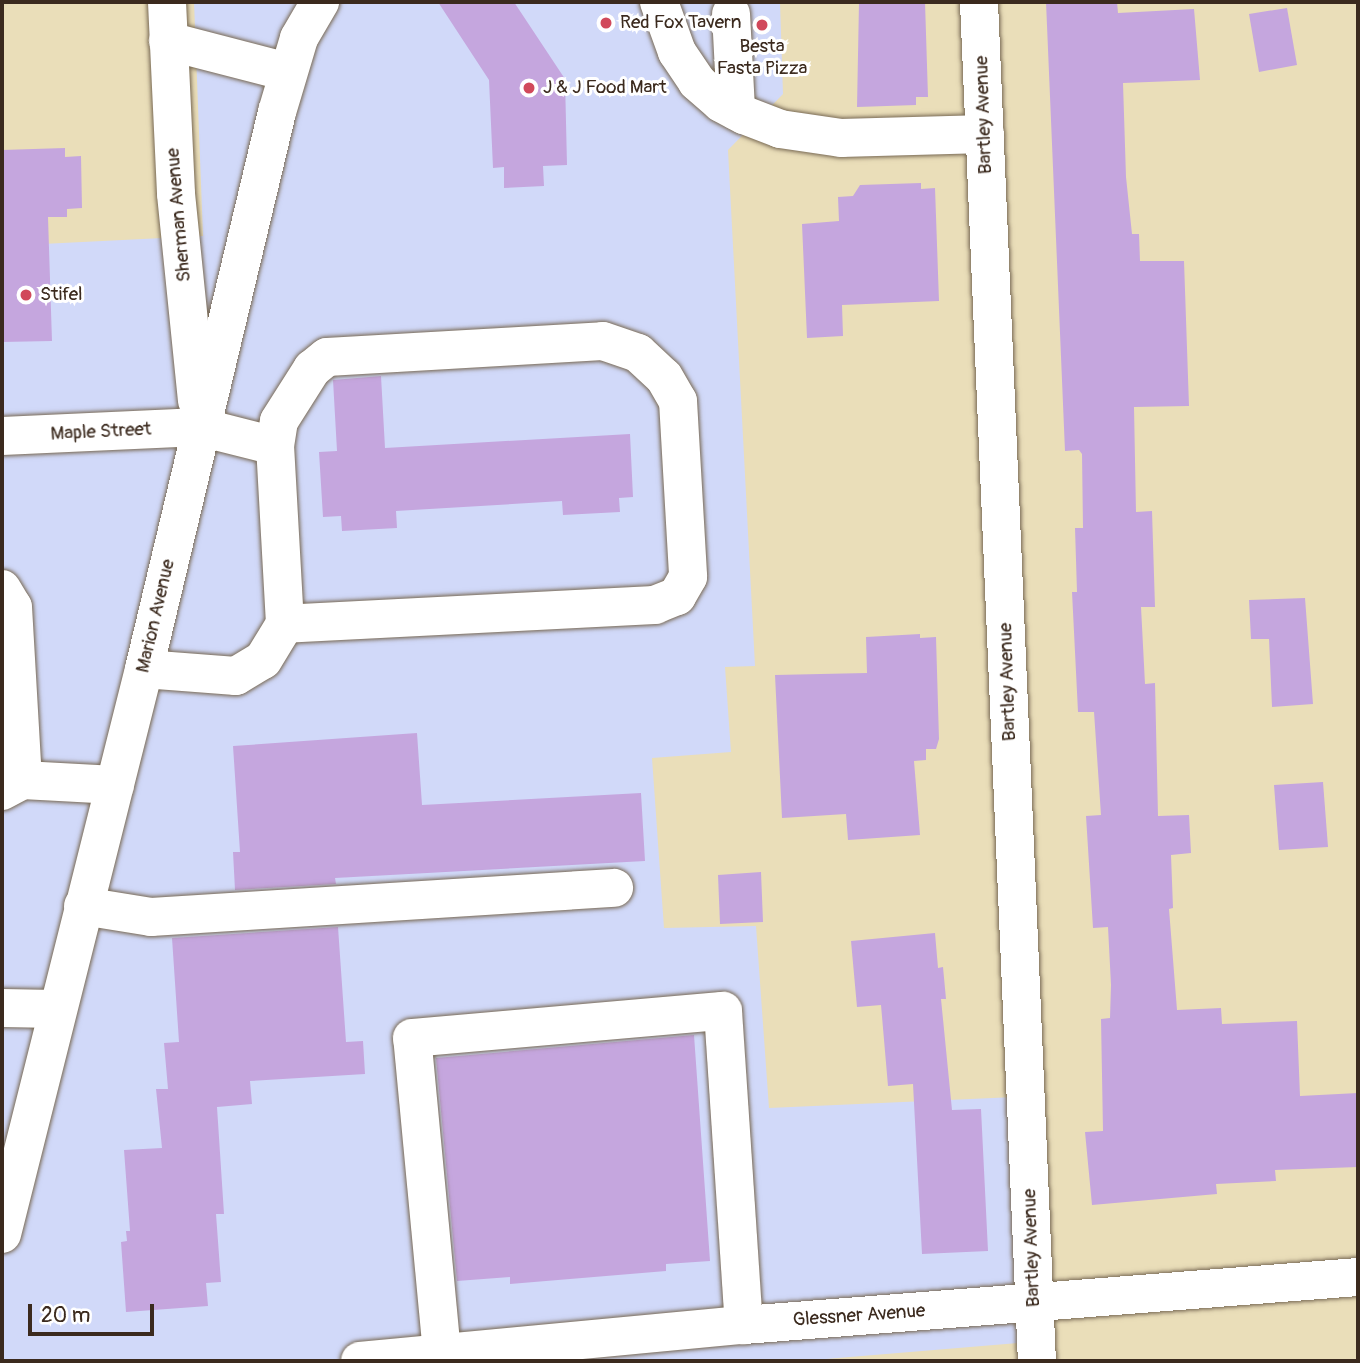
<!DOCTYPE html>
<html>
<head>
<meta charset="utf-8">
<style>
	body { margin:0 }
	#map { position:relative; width:1360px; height:1363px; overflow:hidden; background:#eadeb9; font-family:Pangolin,sans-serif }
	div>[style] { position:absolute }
	.built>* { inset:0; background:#d1d9f9 }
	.building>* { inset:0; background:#c5a6de }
	.roads { filter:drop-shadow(0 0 2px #786954) drop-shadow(0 0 2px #786954) }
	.minor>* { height:38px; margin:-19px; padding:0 19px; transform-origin:19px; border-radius:19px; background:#fff }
	.dots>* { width:19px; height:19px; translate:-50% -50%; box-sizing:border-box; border:4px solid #fff; border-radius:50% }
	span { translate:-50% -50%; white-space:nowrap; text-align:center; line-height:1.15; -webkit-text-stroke:6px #fff; paint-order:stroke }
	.poi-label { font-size:19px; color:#3b2a1e }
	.left { translate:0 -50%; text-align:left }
	.street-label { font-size:19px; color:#3b2a1e }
	.frame { position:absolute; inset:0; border:4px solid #3b2a1e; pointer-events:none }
	.scale { position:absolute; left:28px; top:1304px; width:126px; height:32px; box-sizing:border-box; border:4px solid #3b2a1e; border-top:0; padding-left:9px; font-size:21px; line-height:24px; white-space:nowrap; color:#3b2a1e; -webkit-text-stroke:5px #fff; paint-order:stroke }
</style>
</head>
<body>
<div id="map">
	<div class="built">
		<div style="clip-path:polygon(194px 2px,780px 2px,783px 94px,728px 150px,755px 666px,725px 667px,731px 752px,652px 758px,664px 928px,756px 926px,769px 1108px,1015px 1097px,1018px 1343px,802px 1361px,2px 1361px,2px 246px,203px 236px)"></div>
	</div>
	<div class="building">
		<div style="clip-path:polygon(438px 2px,514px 2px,565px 79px,567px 165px,543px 166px,544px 186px,504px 188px,504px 167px,493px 168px,489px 80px)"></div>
		<div style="clip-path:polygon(859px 2px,925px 2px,928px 97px,916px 97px,916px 105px,857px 107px)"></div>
		<div style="clip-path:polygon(1046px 2px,1117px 2px,1118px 13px,1194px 9px,1200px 80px,1123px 83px,1126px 177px,1132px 234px,1139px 234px,1140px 261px,1184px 261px,1189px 406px,1134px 407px,1136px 512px,1152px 511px,1155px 607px,1141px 607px,1145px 684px,1155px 683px,1158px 816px,1189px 815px,1191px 853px,1171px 855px,1173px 908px,1169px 909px,1177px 1010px,1221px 1008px,1222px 1024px,1297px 1021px,1300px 1096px,1358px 1093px,1358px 1167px,1275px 1170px,1276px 1181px,1216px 1184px,1217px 1194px,1092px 1205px,1085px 1132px,1103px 1131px,1101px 1019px,1110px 1018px,1111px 985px,1108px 927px,1093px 928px,1086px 816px,1101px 815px,1094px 712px,1078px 712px,1072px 592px,1077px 592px,1075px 528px,1083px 528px,1082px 454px,1079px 450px,1065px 451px)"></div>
		<div style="clip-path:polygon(1287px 8px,1297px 65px,1259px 72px,1249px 14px)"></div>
		<div style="clip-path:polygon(65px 148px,65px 157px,81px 156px,82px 208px,67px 209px,67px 217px,48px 217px,52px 341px,2px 342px,2px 150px)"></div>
		<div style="clip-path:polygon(921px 183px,921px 189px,935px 188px,939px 301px,842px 305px,843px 336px,807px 338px,802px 224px,839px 221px,838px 197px,853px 196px,860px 185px)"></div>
		<div style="clip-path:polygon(381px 376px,385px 448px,630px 434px,633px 497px,619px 498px,620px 512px,563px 515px,562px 501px,396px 511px,397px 528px,342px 531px,341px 516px,323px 517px,319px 452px,337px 451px,333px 380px)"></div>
		<div style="clip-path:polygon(1305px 598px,1313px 704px,1272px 707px,1269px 639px,1251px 639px,1249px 600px)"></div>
		<div style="clip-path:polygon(920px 634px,920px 638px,936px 637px,939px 739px,936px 749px,926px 749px,926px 760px,914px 761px,920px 835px,848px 840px,846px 814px,782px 818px,775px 675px,867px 673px,866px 637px)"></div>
		<div style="clip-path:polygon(417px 733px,422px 805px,641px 793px,645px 861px,335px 878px,336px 884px,235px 890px,233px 852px,240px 852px,233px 746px)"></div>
		<div style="clip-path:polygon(1323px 782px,1328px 847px,1279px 850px,1274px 785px)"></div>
		<div style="clip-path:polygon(761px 872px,763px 922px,720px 924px,718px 875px)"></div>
		<div style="clip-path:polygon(338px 927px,346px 1042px,363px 1041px,365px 1074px,250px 1081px,252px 1104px,217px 1107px,224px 1214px,216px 1214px,221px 1282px,206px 1283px,208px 1306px,126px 1312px,121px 1242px,127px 1241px,126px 1231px,130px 1231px,124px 1150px,162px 1148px,156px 1089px,168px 1089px,164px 1043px,179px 1042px,172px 938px)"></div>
		<div style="clip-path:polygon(935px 933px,938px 968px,943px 967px,946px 999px,941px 999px,952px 1110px,981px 1109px,988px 1251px,922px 1254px,913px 1084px,888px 1086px,881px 1005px,857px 1007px,851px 941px)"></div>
		<div style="clip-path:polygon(694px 1035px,710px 1261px,666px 1264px,666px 1271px,510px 1284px,510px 1277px,457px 1281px,436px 1058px)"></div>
	</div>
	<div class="roads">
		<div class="minor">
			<div style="left:167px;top:2px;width:192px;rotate:87.3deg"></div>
			<div style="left:176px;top:194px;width:208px;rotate:84.2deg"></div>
			<div style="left:659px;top:2px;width:53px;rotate:70.2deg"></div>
			<div style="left:677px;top:52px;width:36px;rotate:56deg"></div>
			<div style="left:697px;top:82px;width:32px;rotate:41deg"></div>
			<div style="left:721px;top:103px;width:26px;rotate:28deg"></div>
			<div style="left:744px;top:115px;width:39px;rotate:21deg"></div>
			<div style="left:780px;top:129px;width:62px;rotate:8.4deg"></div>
			<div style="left:841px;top:138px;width:144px;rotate:-1.6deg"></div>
			<div style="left:979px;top:2px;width:1360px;rotate:87.56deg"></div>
			<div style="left:731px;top:14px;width:97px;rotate:87deg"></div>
			<div style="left:168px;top:41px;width:124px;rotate:14.5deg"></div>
			<div style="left:2px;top:436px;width:198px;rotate:-2.6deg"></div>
			<div style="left:200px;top:427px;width:77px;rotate:14.2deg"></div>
			<div style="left:2px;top:589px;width:21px;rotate:59deg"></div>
			<div style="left:13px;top:607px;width:173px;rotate:86.7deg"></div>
			<div style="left:144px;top:669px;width:92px;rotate:4.4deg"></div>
			<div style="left:236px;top:676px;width:31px;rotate:-31deg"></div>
			<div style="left:263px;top:660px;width:42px;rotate:-58.6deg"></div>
			<div style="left:285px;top:624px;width:178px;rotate:-93.2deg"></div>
			<div style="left:275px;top:446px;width:25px;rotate:-81deg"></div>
			<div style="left:279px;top:421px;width:62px;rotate:-57.6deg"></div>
			<div style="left:312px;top:369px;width:19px;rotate:-39deg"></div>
			<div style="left:327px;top:357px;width:276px;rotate:-3.3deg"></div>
			<div style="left:603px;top:341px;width:37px;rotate:19deg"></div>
			<div style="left:638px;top:353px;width:35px;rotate:43deg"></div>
			<div style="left:664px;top:377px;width:28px;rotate:60deg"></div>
			<div style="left:678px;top:401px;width:176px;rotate:86.7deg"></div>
			<div style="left:688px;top:577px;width:22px;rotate:120deg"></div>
			<div style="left:677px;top:596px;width:24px;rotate:158deg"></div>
			<div style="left:655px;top:605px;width:370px;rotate:177.1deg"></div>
			<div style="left:2px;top:791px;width:24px;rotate:-28deg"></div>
			<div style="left:23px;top:780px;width:92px;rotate:3.1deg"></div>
			<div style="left:83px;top:906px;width:69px;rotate:9.2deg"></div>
			<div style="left:151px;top:917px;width:464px;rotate:-3.6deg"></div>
			<div style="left:2px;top:1008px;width:55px;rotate:1deg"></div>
			<div style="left:2px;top:1234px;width:583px;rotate:-75.89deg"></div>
			<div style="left:144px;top:669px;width:573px;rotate:-76.57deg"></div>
			<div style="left:277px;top:112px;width:77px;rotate:-73.4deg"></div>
			<div style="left:299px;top:38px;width:42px;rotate:-59.7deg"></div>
			<div style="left:442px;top:1353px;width:316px;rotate:-95.4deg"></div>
			<div style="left:412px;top:1038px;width:312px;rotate:-5deg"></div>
			<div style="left:723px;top:1011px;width:315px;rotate:86.2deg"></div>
			<div style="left:360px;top:1361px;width:386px;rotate:-5.4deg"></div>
			<div style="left:744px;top:1325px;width:616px;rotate:-4.47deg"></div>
		</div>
	</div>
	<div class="dots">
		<div style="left:606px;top:23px;background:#d1495b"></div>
		<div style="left:762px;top:25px;background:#d1495b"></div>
		<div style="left:529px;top:88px;background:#d1495b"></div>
		<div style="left:26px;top:295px;background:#d1495b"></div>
	</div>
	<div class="poi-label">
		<span class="left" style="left:620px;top:23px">Red Fox Tavern</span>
		<span style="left:762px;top:58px">Besta<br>Fasta Pizza</span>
		<span class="left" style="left:543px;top:88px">J &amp; J Food Mart</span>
		<span class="left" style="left:40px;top:295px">Stifel</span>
	</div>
	<div class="street-label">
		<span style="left:984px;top:115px;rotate:-92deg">Bartley Avenue</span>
		<span style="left:179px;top:215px;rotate:-95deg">Sherman Avenue</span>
		<span style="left:101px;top:432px;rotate:-3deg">Maple Street</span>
		<span style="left:156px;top:616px;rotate:-77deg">Marion Avenue</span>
		<span style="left:1008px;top:682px;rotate:-92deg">Bartley Avenue</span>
		<span style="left:1032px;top:1248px;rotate:-92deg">Bartley Avenue</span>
		<span style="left:859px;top:1316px;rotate:-4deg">Glessner Avenue</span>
	</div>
	<div class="frame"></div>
	<div class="scale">20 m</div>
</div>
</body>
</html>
